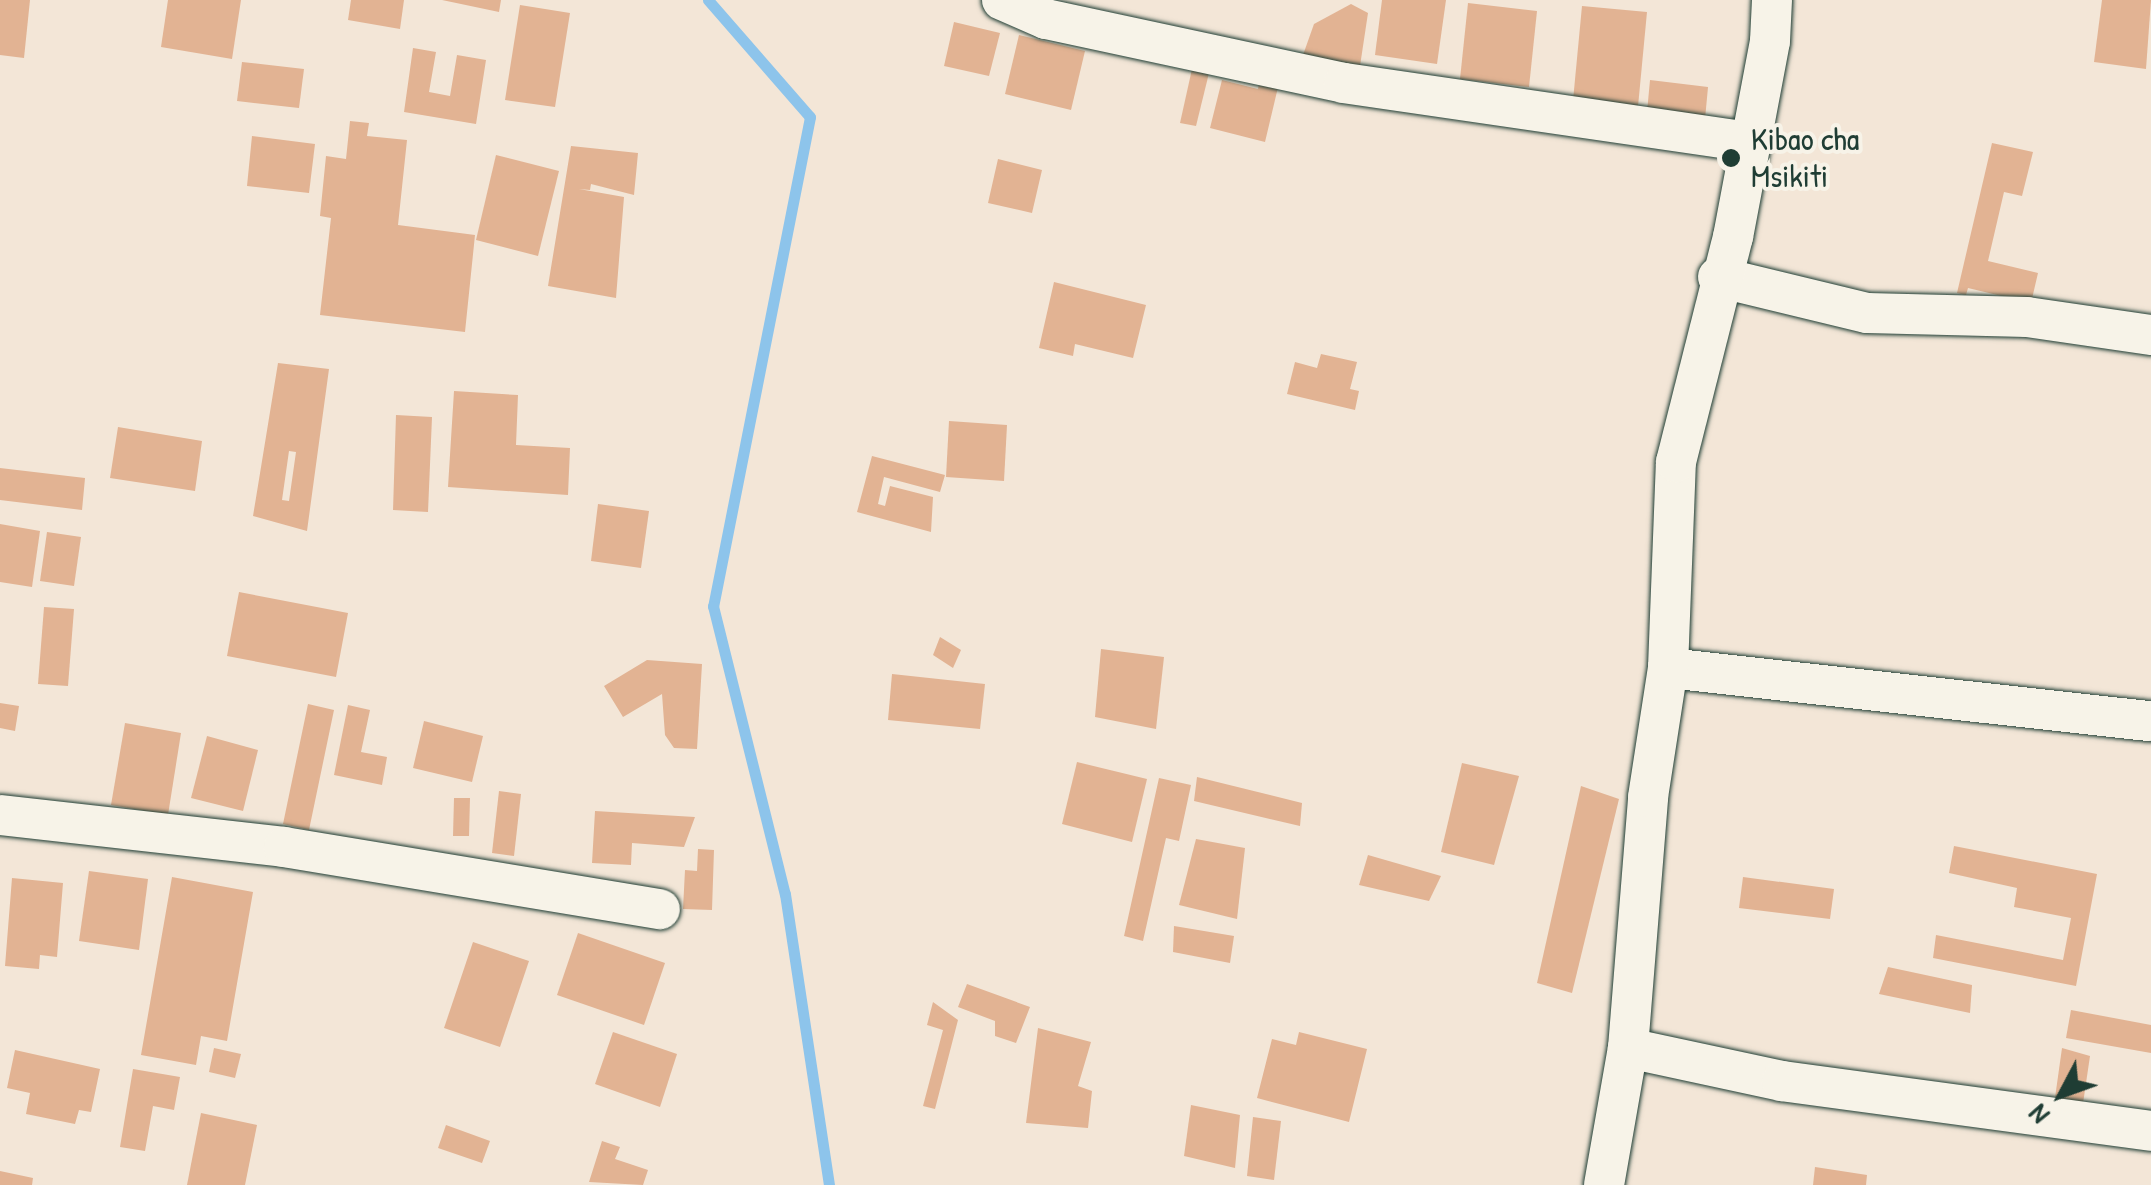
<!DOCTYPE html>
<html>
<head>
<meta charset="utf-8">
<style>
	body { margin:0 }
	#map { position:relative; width:2151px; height:1185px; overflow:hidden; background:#f3e6d7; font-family:"Patrick Hand",sans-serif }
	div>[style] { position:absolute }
	.stream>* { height:11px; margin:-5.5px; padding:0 5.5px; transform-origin:5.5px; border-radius:5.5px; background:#8dc4eb }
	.building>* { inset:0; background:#e2b393 }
	.roads { filter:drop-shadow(0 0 2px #1f3d34) drop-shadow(0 0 2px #1f3d34) }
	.minor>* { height:40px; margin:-20px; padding:0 20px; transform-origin:20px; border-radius:20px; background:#f7f3e8 }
	.dots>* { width:28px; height:28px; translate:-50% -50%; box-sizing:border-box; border:5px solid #f7f3e8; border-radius:50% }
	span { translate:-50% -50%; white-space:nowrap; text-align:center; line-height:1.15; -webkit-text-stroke:8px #f7f3e8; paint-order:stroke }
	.poi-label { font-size:32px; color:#1f3d34 }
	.left { translate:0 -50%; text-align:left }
	.north { position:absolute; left:2011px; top:1045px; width:100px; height:100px; -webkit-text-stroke:8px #f7f3e8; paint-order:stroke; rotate:229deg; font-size:28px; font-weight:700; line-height:40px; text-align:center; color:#1f3d34 }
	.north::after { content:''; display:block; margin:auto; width:35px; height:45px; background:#1f3d34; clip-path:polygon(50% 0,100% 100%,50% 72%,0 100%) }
</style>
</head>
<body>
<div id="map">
	<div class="stream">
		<div style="left:708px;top:0;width:155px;rotate:48.9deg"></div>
		<div style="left:810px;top:117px;width:499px;rotate:101.2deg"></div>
		<div style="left:713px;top:606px;width:297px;rotate:76deg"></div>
		<div style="left:785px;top:894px;width:294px;rotate:81.4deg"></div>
	</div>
	<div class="building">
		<div style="clip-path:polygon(0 0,30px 0,24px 58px,0 55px)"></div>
		<div style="clip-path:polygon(168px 0,241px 0,232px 59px,161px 47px)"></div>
		<div style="clip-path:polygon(351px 0,404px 0,400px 29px,348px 20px)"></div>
		<div style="clip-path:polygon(442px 0,501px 0,499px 12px)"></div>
		<div style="clip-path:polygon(1382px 0,1446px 0,1437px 64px,1375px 55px)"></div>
		<div style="clip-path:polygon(2102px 0,2151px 0,2146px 69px,2094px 62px)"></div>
		<div style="clip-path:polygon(1468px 3px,1537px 11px,1529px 87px,1460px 79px)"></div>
		<div style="clip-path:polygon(1351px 4px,1368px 13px,1360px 66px,1303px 55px,1314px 24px)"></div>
		<div style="clip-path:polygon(520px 5px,570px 13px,555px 107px,505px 100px)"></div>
		<div style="clip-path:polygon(1582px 6px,1647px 12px,1637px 117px,1572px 111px)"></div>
		<div style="clip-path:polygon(954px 22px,1000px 33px,989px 76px,944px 66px)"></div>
		<div style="clip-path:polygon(1019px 35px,1085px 51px,1071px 110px,1005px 94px)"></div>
		<div style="clip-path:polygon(413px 48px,436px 52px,429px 92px,450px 96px,457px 55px,486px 60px,476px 124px,404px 112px)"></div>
		<div style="clip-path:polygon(242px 62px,304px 69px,299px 108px,237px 101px)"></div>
		<div style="clip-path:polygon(1192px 69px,1209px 73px,1196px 126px,1180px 123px)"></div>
		<div style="clip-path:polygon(1260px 78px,1279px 83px,1265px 142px,1210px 128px,1222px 80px,1258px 89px)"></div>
		<div style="clip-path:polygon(1650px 80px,1708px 87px,1704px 130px,1647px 112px)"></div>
		<div style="clip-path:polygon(350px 121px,369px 123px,367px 136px,407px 140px,398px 225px,475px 235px,465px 332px,320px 315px,331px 218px,320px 216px,326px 156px,346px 159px)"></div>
		<div style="clip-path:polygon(252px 136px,315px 144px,309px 193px,247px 186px)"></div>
		<div style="clip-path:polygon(1992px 143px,2033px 152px,2022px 196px,2004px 192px,1988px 261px,2038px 273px,2031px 303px,1968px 288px,1966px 295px,1957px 293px)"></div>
		<div style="clip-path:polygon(571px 146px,638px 153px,634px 195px,591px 184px,590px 190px,579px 189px,624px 197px,616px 298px,548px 286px)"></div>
		<div style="clip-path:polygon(496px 155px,559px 171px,538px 256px,476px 240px)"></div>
		<div style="clip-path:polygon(998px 159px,1042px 170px,1032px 213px,988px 203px)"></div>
		<div style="clip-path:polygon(1054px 282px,1146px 305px,1133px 358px,1075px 344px,1073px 356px,1039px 348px)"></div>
		<div style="clip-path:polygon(1321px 354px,1357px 362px,1350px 389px,1359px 391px,1355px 410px,1287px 394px,1295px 362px,1317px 368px)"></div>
		<div style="clip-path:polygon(evenodd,278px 363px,329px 369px,307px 531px,253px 516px,278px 363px,289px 451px,296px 452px,289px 501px,282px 500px,289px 451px)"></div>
		<div style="clip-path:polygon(454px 391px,518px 395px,516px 445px,570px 448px,568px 495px,448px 487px)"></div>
		<div style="clip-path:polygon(396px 415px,432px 417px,428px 512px,393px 510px)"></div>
		<div style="clip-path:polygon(949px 421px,1007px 425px,1004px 481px,946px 477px)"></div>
		<div style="clip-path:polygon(118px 427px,202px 441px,195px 491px,110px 478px)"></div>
		<div style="clip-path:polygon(872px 456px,945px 475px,940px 492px,884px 477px,878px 504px,885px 506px,890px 486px,933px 497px,931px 532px,857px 512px)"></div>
		<div style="clip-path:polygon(0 468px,85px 478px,82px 510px,0 500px)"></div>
		<div style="clip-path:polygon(598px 504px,649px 511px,641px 568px,591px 561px)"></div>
		<div style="clip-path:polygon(0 524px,40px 531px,32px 587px,0 582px)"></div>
		<div style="clip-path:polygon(47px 532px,81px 537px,74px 586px,40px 581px)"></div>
		<div style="clip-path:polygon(239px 592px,348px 613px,336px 677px,227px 656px)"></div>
		<div style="clip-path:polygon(44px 607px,74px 609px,68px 686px,38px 684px)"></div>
		<div style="clip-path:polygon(940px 637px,961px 650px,953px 668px,933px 655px)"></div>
		<div style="clip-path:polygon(1101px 649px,1164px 657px,1156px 729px,1095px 717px)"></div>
		<div style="clip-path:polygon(647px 660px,702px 664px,697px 749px,674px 748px,665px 735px,662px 694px,623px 717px,604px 686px)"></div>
		<div style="clip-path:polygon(892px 674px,985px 684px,980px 729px,888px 720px)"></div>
		<div style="clip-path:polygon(0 703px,19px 706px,15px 731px,0 728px)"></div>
		<div style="clip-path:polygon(308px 704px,334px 710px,309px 830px,283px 824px)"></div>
		<div style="clip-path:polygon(348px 705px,370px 710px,361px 752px,387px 757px,382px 785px,334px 775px)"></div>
		<div style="clip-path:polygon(424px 721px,483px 736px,472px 782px,413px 768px)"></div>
		<div style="clip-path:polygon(125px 723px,181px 733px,168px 815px,111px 805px)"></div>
		<div style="clip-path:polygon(207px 736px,258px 750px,243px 811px,191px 798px)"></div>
		<div style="clip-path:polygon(1077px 762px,1147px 779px,1132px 842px,1062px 824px)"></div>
		<div style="clip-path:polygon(1462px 763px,1519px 776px,1494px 865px,1441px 852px)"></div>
		<div style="clip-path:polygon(1197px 777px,1302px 803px,1300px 826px,1194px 801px)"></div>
		<div style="clip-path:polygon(1159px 778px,1191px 785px,1179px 841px,1166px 838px,1143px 941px,1124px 936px)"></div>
		<div style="clip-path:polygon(1581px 786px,1619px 799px,1572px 993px,1537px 983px)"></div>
		<div style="clip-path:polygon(499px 791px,521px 794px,514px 856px,492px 853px)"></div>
		<div style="clip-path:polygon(454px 798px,470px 798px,469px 836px,453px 836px)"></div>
		<div style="clip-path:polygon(595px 811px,695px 817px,684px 847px,632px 843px,631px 865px,592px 863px)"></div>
		<div style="clip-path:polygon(1196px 839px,1245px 848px,1237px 919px,1179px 905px)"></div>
		<div style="clip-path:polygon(1954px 846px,2097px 874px,2076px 986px,1933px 958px,1936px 935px,2063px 960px,2071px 918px,2014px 907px,2017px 888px,1949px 873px)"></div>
		<div style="clip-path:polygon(698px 849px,714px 850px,712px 910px,683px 909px,685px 870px,697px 871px)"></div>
		<div style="clip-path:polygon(1368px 855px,1441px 876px,1429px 901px,1359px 885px)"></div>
		<div style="clip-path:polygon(89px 871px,148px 879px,139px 950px,79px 941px)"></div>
		<div style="clip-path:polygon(172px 877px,253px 892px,227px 1041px,201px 1036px,196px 1065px,141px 1055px)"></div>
		<div style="clip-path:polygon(1743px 877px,1834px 889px,1830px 919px,1739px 908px)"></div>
		<div style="clip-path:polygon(12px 878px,63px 883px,57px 957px,40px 955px,39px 969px,5px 966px)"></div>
		<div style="clip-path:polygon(1174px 926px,1234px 936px,1230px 963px,1173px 952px)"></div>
		<div style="clip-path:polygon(578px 933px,665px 963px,644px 1025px,557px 995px)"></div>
		<div style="clip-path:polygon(473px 942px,529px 961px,500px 1047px,444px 1028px)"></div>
		<div style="clip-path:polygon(1888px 967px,1972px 985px,1970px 1013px,1879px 994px)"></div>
		<div style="clip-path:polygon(967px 984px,1030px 1007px,1016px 1043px,995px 1036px,995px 1021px,958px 1007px)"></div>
		<div style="clip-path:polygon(933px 1002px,958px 1020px,935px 1109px,923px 1106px,943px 1030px,927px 1025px)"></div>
		<div style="clip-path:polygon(2071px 1010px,2151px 1025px,2151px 1053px,2066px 1038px)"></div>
		<div style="clip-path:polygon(1038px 1028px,1091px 1042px,1078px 1086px,1092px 1091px,1088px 1128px,1026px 1123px)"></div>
		<div style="clip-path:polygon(613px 1032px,677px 1054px,660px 1107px,595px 1084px)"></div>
		<div style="clip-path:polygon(1299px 1032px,1367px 1049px,1349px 1122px,1257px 1098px,1272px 1039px,1296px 1045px)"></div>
		<div style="clip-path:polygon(214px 1048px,241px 1054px,235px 1078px,209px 1072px)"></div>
		<div style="clip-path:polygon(2062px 1048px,2090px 1056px,2081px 1117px,2053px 1112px)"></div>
		<div style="clip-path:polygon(15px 1050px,100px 1069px,91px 1112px,79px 1110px,75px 1124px,26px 1114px,30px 1093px,7px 1088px)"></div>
		<div style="clip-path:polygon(133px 1069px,180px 1077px,174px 1110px,153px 1106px,145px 1151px,120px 1147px)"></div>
		<div style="clip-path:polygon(1191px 1105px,1240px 1115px,1235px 1168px,1184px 1156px)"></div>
		<div style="clip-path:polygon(201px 1113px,257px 1125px,245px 1185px,187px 1185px)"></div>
		<div style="clip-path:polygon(1253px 1117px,1281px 1121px,1274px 1180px,1247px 1176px)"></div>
		<div style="clip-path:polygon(446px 1125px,490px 1141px,482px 1163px,438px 1148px)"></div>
		<div style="clip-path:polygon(602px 1141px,620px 1147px,615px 1159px,648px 1170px,643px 1185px,589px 1182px)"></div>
		<div style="clip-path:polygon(1815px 1167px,1867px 1175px,1866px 1185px,1813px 1185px)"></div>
		<div style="clip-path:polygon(0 1171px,33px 1178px,32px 1185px,0 1185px)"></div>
	</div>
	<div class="roads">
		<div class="minor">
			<div style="left:1002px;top:0;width:48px;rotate:23.4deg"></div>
			<div style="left:1046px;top:19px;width:305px;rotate:12.1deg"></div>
			<div style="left:1344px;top:83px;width:410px;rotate:8.3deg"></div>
			<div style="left:1718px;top:277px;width:153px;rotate:13.6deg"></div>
			<div style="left:1867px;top:313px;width:160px;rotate:1.4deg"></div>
			<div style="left:2027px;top:317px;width:125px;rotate:8.3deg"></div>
			<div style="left:1668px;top:668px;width:486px;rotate:6.3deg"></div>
			<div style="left:0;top:815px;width:286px;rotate:6.4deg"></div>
			<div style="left:284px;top:847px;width:381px;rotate:9.4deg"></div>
			<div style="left:1628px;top:1048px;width:157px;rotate:12.1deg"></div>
			<div style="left:1782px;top:1081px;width:372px;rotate:7.7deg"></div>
			<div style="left:1604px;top:1185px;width:139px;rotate:-80.1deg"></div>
			<div style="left:1628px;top:1048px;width:252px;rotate:-85.4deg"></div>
			<div style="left:1648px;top:797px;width:131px;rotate:-81.2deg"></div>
			<div style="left:1668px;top:668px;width:206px;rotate:-87.8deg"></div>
			<div style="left:1676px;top:462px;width:232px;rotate:-75.8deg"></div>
			<div style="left:1733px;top:237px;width:199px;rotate:-79.3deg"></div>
			<div style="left:1770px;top:41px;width:41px;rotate:-87.2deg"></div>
		</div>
	</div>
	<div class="dots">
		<div style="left:1731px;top:158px;background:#1f3d34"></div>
	</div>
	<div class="poi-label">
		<span class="left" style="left:1751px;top:158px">Kibao cha<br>Msikiti</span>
	</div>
	<div class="north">N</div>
</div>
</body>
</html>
